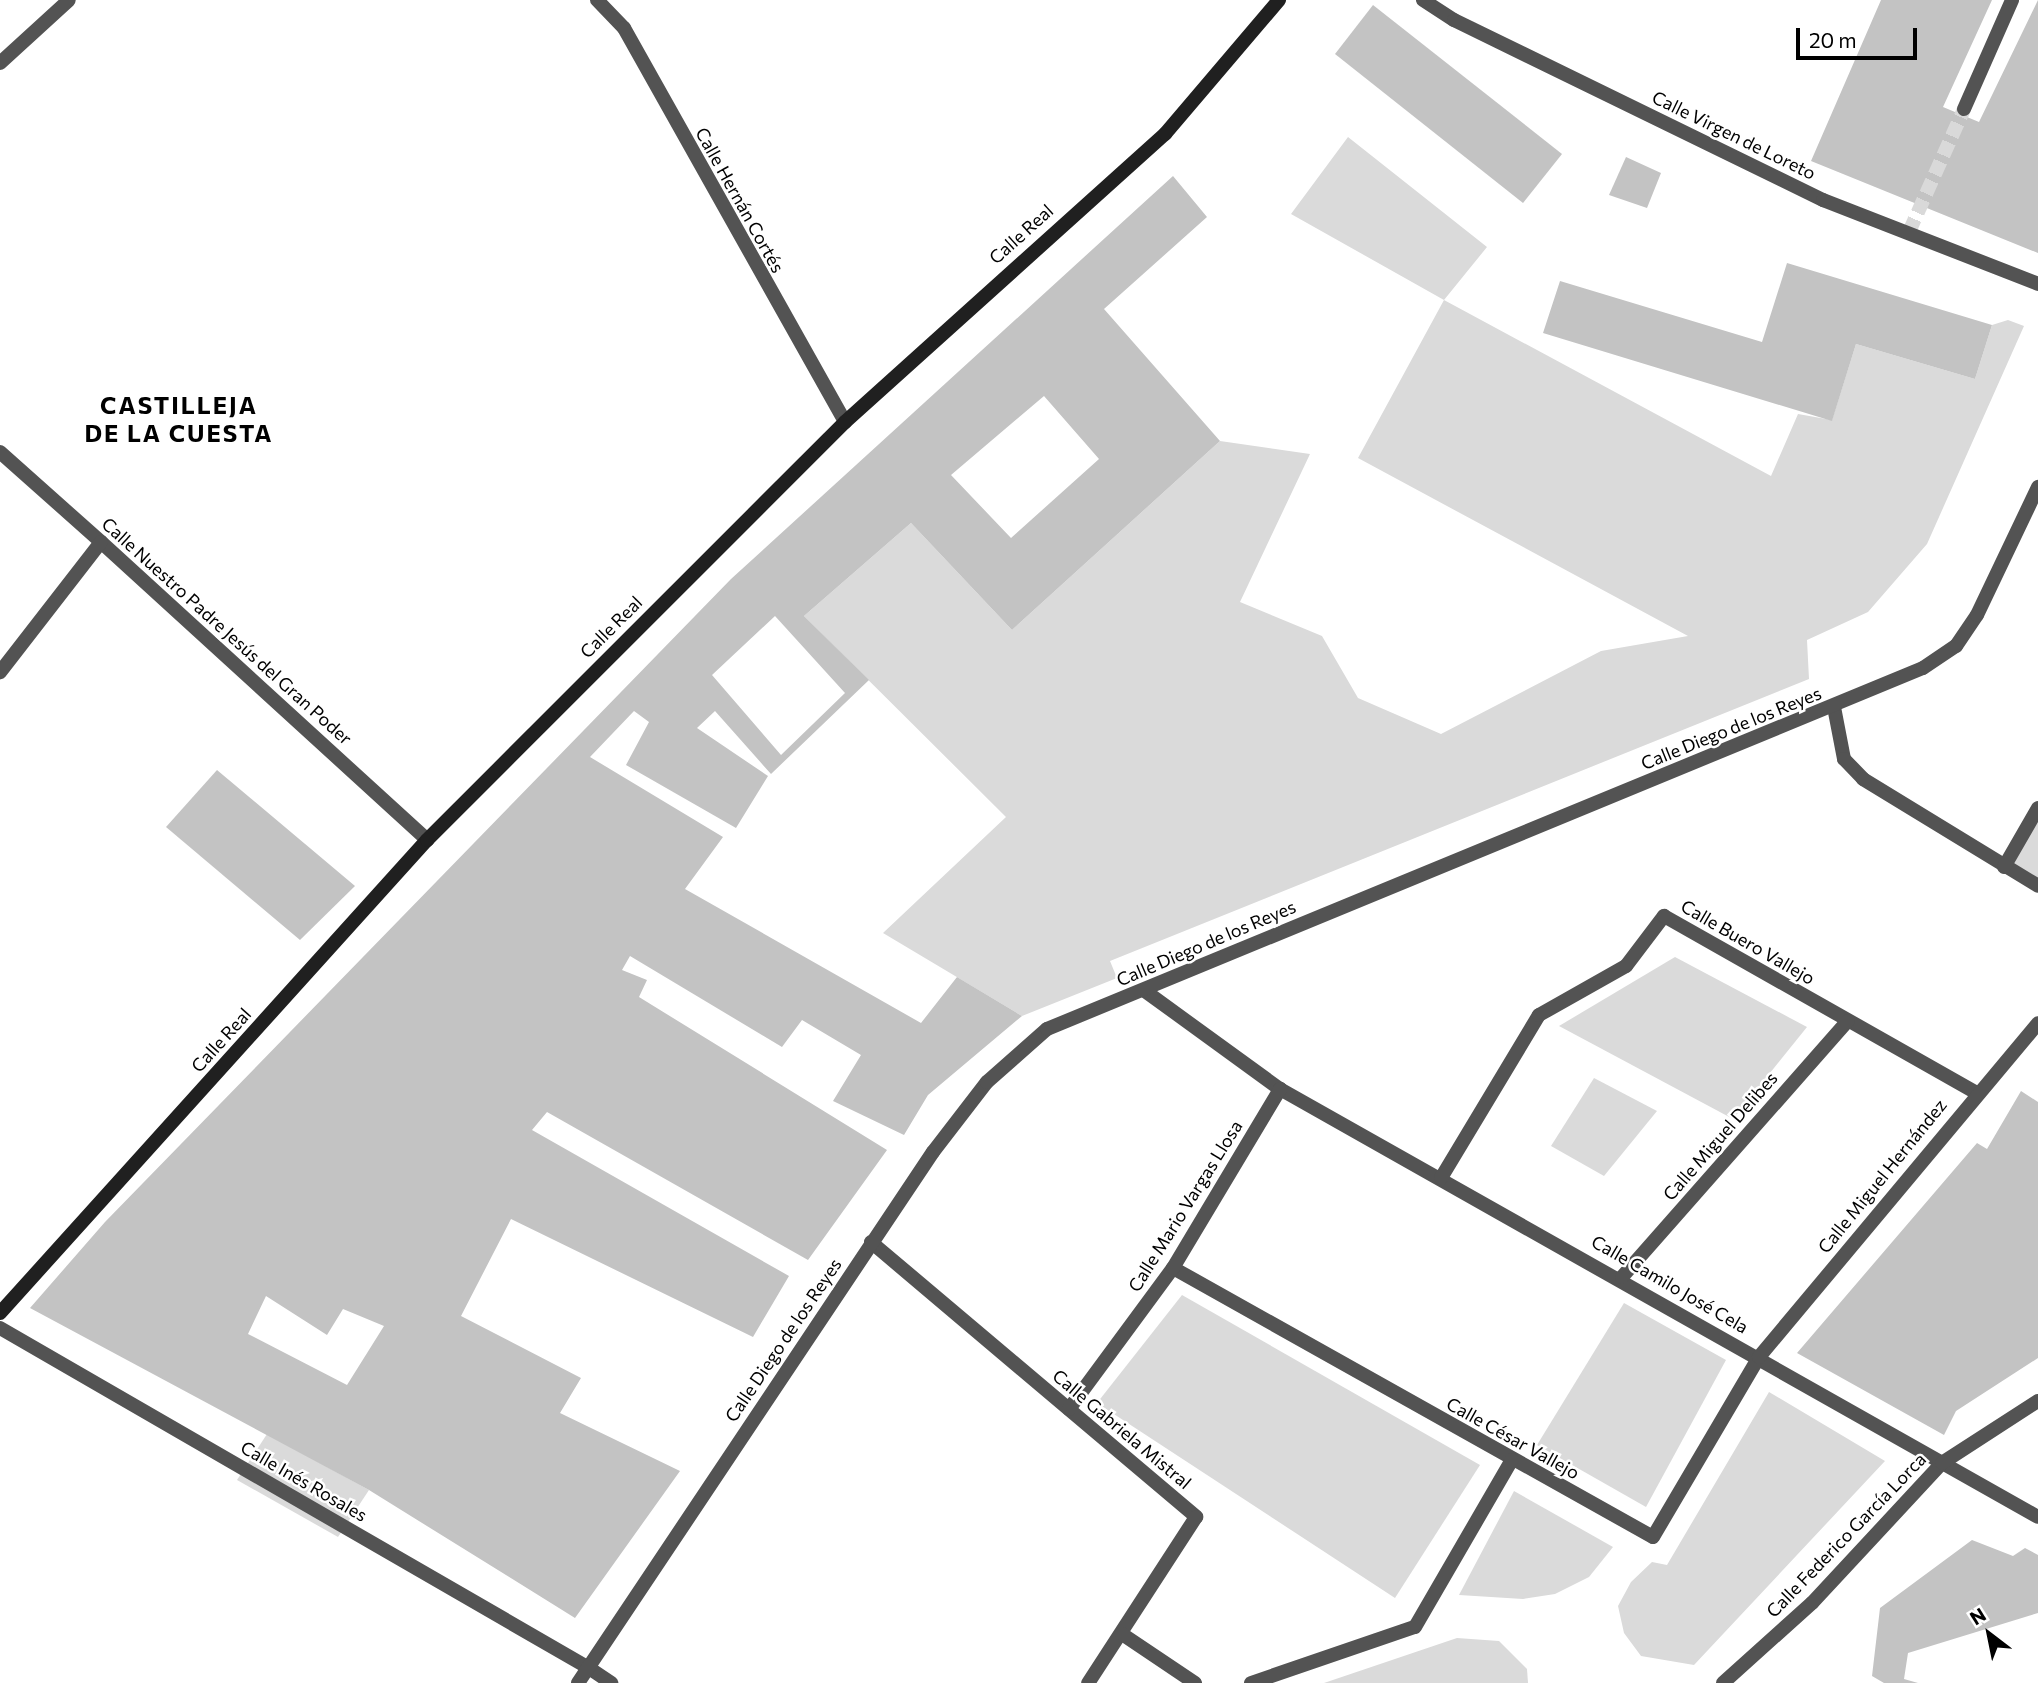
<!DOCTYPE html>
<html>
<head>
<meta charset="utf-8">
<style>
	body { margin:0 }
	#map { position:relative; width:2038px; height:1683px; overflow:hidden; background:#fff; font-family:Commissioner,sans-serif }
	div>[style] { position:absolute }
	.green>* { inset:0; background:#dadada }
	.building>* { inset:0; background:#c3c3c3 }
	.pedestrian-tunnel>* { height:14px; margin-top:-7px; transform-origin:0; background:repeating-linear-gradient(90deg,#d9d9d9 0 14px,transparent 0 21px) }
	.pedestrian>* { height:14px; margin:-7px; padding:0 7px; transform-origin:7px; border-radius:7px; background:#535353 }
	.minor>* { height:14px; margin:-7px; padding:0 7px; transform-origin:7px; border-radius:7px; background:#535353 }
	.secondary>* { height:14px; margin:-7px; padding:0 7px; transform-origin:7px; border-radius:7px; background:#202020 }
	span { translate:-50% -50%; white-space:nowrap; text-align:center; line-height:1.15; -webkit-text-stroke:5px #fff; paint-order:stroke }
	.street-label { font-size:18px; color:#000 }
	.district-label { font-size:24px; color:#000; font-weight:700; letter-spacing:2px }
	.north { position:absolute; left:1954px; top:1599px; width:70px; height:70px; -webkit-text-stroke:5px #fff; paint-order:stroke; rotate:328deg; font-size:19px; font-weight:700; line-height:28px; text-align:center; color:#000 }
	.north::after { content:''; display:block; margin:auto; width:24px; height:32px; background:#000; clip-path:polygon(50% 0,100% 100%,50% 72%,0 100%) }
	.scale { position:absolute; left:1796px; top:28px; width:121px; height:32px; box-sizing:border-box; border:4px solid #000; border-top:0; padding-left:9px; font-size:21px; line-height:24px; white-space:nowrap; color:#000; -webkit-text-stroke:5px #fff; paint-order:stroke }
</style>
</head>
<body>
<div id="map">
	<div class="green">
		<div style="clip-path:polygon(1348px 137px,1487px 247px,1444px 300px,1771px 476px,1798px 414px,1832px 420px,1856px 344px,1975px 379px,1992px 325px,2008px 320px,2024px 326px,1927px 544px,1868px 612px,1807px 640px,1809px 679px,1110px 961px,1117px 978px,1022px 1016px,883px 933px,1006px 817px,804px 616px,911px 523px,1012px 630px,1220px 441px,1310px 454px,1240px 602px,1322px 636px,1358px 698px,1441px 734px,1601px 651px,1688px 636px,1358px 458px,1444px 300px,1291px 214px)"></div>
		<div style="clip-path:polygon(2038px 810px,2038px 883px,2007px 865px)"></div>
		<div style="clip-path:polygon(1675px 957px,1807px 1027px,1733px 1119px,1559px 1026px)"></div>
		<div style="clip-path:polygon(1594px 1078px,1657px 1111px,1604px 1176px,1551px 1146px)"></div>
		<div style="clip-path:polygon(1182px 1295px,1480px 1465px,1395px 1598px,1097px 1403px)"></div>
		<div style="clip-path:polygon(1624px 1303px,1726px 1360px,1646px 1507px,1537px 1445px)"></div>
		<div style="clip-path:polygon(1769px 1392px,1885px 1461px,1694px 1665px,1641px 1656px,1624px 1633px,1618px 1606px,1631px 1582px,1652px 1562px,1667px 1565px)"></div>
		<div style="clip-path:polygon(267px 1434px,369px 1490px,338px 1537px,237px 1480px)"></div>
		<div style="clip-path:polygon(1514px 1491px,1613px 1547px,1589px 1577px,1555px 1594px,1523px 1599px,1459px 1595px)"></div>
		<div style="clip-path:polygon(1457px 1638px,1499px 1641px,1527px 1669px,1528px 1683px,1324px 1683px)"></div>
	</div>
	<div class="building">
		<div style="clip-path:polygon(1881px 0,1992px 0,1943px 107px,1979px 122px,2038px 0,2038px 253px,1811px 161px)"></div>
		<div style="clip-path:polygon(1373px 5px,1562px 154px,1523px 203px,1335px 54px)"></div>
		<div style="clip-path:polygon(1626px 157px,1661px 173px,1647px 208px,1609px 195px)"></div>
		<div style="clip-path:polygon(evenodd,1173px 176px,1207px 217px,1104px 309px,1220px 441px,1012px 630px,911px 523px,804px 616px,869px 680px,771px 774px,715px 711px,697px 728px,768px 776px,736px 828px,626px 765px,649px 722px,634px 711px,590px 757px,723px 837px,685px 889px,921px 1023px,957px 977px,1022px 1016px,928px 1095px,904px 1135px,833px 1101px,861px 1055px,802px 1020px,782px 1047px,630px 956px,622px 970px,647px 980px,639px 997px,887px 1150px,808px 1260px,547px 1112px,532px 1130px,789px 1276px,753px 1337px,511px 1219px,461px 1316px,581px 1378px,560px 1413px,680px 1471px,575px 1618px,369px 1490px,30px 1308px,105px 1222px,731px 579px,1173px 176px,1044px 396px,1099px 459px,1011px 538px,951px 475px,1044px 396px,1173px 176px,775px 616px,845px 693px,781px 755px,712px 675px,775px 616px,1173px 176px,266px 1296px,327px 1335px,343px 1309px,384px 1326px,347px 1385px,248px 1334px,266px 1296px)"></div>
		<div style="clip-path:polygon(1787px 263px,1992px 325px,1975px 379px,1856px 344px,1832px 421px,1543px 333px,1560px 281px,1762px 342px)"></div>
		<div style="clip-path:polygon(217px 770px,355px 886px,300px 940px,166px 827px)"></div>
		<div style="clip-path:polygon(2021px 1091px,2038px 1102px,2038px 1358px,1956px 1411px,1944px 1435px,1797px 1353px,1977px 1143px,1987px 1149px)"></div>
		<div style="clip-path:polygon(1972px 1540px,2013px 1556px,2025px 1548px,2038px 1555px,2038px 1613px,1908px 1653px,1904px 1679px,1918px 1683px,1884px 1683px,1872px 1676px,1880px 1608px)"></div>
	</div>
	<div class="pedestrian-tunnel">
		<div style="left:1909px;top:232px;width:135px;rotate:-65.9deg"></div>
	</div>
	<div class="pedestrian">
		<div style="left:1964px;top:109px;width:119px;rotate:-66.2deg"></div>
		<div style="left:101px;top:542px;width:442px;rotate:42.4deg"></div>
		<div style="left:0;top:1328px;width:680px;rotate:30deg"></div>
	</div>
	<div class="minor">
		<div style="left:597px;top:0;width:39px;rotate:46deg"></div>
		<div style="left:624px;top:28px;width:452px;rotate:60.7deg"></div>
		<div style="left:1423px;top:0;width:37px;rotate:33deg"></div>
		<div style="left:1454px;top:20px;width:411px;rotate:26deg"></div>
		<div style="left:1823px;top:200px;width:231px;rotate:21.3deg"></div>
		<div style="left:0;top:63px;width:93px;rotate:-42.4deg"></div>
		<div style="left:0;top:452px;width:135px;rotate:41.7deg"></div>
		<div style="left:101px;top:542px;width:165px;rotate:127.8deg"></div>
		<div style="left:1834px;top:707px;width:53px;rotate:79.1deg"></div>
		<div style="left:1844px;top:759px;width:28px;rotate:46deg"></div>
		<div style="left:1863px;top:779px;width:205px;rotate:31.4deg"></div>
		<div style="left:2004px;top:867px;width:68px;rotate:-60deg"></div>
		<div style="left:1145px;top:991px;width:167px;rotate:36deg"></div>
		<div style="left:1280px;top:1089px;width:870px;rotate:29.45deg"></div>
		<div style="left:1441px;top:1178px;width:190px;rotate:-59deg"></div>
		<div style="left:1539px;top:1015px;width:100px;rotate:-29.4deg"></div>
		<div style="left:1626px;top:966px;width:63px;rotate:-52.8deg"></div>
		<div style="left:1664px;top:916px;width:357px;rotate:29.5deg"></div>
		<div style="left:871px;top:1242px;width:426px;rotate:40.2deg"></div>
		<div style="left:1196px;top:1517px;width:198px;rotate:123deg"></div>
		<div style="left:1173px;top:1268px;width:550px;rotate:29.27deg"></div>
		<div style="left:1653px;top:1537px;width:209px;rotate:-59.5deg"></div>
		<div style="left:1759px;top:1357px;width:435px;rotate:-50.1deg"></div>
		<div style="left:1622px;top:1277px;width:341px;rotate:-48.6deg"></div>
		<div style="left:1069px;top:1409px;width:175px;rotate:-53.6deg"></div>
		<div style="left:1173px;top:1268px;width:209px;rotate:-59.1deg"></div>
		<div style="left:1122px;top:1634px;width:88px;rotate:33.9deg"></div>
		<div style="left:589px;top:1668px;width:27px;rotate:34deg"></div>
		<div style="left:578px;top:1683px;width:639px;rotate:-56.24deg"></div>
		<div style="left:933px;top:1152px;width:88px;rotate:-52.4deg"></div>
		<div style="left:987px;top:1082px;width:80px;rotate:-41.5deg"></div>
		<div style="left:1047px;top:1029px;width:947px;rotate:-22.4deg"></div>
		<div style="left:1923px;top:668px;width:40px;rotate:-34deg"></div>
		<div style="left:1956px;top:646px;width:37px;rotate:-56deg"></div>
		<div style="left:1977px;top:615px;width:142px;rotate:-64.5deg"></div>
		<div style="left:1251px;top:1683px;width:173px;rotate:-18.9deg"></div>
		<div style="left:1415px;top:1627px;width:193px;rotate:-59.9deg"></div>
		<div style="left:1723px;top:1683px;width:120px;rotate:-42deg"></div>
		<div style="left:1812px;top:1603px;width:191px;rotate:-47.1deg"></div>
		<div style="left:1942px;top:1463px;width:114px;rotate:-32.9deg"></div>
	</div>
	<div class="secondary">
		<div style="left:0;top:1313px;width:637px;rotate:-47.93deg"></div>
		<div style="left:427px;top:840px;width:591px;rotate:-45deg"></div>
		<div style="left:845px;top:422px;width:431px;rotate:-42deg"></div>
		<div style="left:1165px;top:134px;width:176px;rotate:-49.6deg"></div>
	</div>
	<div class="street-label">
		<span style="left:1734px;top:135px;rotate:26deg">Calle Virgen de Loreto</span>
		<span style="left:740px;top:200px;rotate:61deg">Calle Hernán Cortés</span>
		<span style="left:1021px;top:234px;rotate:-42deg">Calle Real</span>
		<span style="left:611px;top:627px;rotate:-45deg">Calle Real</span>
		<span style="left:227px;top:631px;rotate:42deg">Calle Nuestro Padre Jesús del Gran Poder</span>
		<span style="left:1731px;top:728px;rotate:-22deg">Calle Diego de los Reyes</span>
		<span style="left:1748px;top:942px;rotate:30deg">Calle Buero Vallejo</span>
		<span style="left:1206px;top:943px;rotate:-23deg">Calle Diego de los Reyes</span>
		<span style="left:221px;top:1040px;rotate:-48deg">Calle Real</span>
		<span style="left:1720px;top:1136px;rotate:-49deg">Calle Miguel Delibes</span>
		<span style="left:1882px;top:1176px;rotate:-51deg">Calle Miguel Hernández</span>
		<span style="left:1185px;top:1206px;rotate:-58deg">Calle Mario Vargas Llosa</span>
		<span style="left:1670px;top:1284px;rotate:30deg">Calle Camilo José Cela</span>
		<span style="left:783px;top:1340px;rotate:-56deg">Calle Diego de los Reyes</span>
		<span style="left:1122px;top:1429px;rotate:40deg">Calle Gabriela Mistral</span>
		<span style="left:1513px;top:1438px;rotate:29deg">Calle César Vallejo</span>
		<span style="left:304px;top:1481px;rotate:30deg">Calle Inés Rosales</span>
		<span style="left:1846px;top:1535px;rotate:-46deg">Calle Federico García Lorca</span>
	</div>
	<div class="district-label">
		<span style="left:179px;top:419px">CASTILLEJA<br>DE LA CUESTA</span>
	</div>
	<div class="north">N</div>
	<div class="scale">20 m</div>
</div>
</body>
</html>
